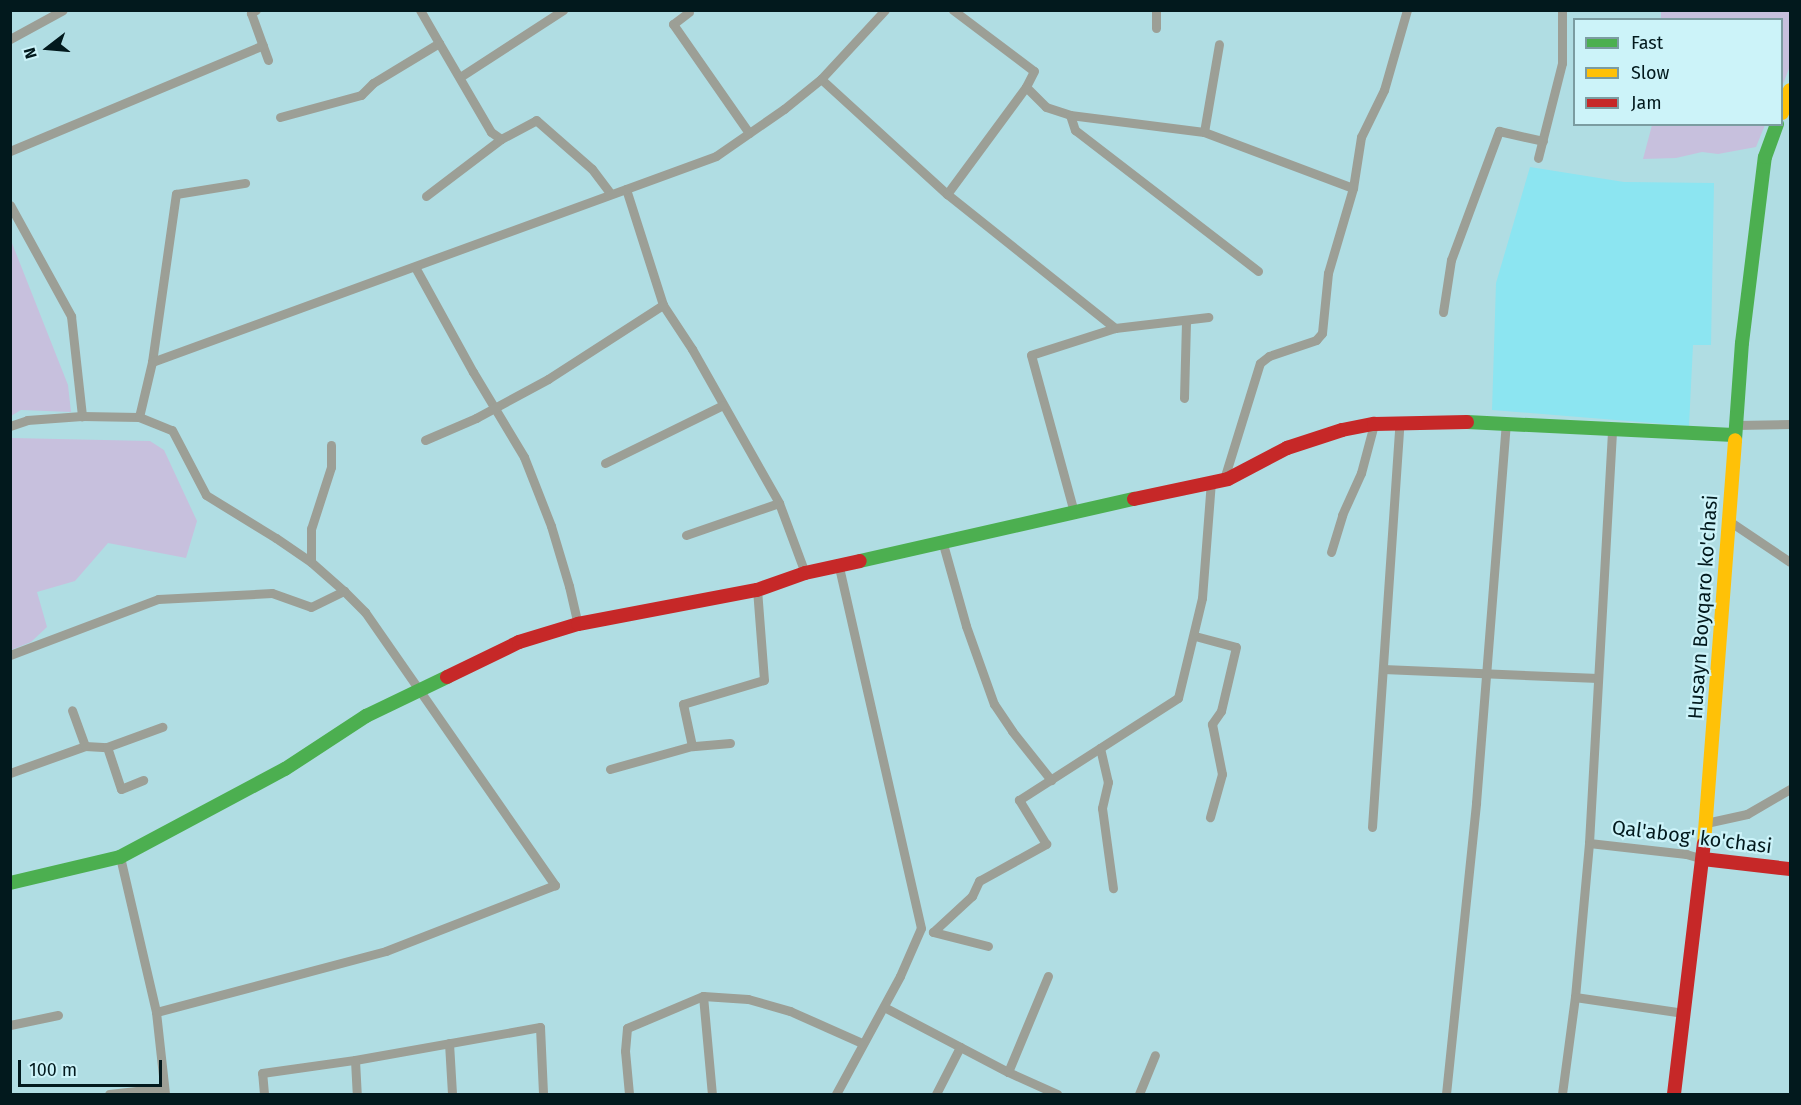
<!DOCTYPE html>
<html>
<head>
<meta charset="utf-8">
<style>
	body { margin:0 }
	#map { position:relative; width:1801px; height:1105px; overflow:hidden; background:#b0dde3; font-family:"Fira Sans",sans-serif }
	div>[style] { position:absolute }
	.built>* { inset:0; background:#8ce5f1 }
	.green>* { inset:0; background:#c7c0dd }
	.street>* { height:9px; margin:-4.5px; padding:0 4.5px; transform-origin:4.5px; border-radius:4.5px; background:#9c9f96 }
	.fast>* { height:14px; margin:-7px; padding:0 7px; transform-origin:7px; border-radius:7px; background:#4caf50 }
	.slow>* { height:14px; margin:-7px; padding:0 7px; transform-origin:7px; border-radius:7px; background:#ffc107 }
	.jam>* { height:14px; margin:-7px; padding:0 7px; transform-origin:7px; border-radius:7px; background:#c62828 }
	span { translate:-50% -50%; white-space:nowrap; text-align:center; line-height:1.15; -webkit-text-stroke:4.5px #ccf3f9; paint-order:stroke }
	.street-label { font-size:20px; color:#02191d }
	.frame { position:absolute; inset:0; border:12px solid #02191d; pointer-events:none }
	.legend { position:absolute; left:1573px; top:18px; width:210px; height:108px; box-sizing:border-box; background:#ccf3f9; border:2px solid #7b9ca1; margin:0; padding:8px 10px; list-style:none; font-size:18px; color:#02191d }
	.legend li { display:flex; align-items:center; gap:12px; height:30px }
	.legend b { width:30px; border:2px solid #7b9ca1 }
	.north { position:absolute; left:18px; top:18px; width:60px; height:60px; -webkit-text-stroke:4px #ccf3f9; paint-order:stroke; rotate:254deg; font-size:16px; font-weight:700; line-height:24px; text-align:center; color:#02191d }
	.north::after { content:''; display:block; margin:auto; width:21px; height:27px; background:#02191d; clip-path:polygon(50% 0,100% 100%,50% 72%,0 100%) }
	.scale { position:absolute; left:18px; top:1060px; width:144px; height:27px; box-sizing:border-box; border:3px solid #02191d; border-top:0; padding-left:8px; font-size:18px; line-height:21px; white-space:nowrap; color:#02191d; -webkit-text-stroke:4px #ccf3f9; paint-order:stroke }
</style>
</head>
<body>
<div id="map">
	<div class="built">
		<div style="clip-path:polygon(1530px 167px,1624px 182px,1714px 183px,1711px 345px,1693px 345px,1689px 426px,1492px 410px,1496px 283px)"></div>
	</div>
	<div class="green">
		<div style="clip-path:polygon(1661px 11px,1790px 11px,1790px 66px,1782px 87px,1782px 20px,1661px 19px)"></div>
		<div style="clip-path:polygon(1652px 125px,1652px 124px,1765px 125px,1756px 147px,1718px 154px,1702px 152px,1676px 158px,1643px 159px)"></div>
		<div style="clip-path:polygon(10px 238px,68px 385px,71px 412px,21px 410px,11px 416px)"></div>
		<div style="clip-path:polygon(12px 438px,150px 441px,164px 450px,197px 521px,186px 558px,108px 543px,75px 581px,37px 592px,47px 627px,31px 642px,11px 650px)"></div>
	</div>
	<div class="street">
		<div style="left:256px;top:10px;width:6px;rotate:149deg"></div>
		<div style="left:251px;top:13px;width:50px;rotate:70.1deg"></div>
		<div style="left:420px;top:10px;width:38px;rotate:60deg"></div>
		<div style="left:953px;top:10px;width:101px;rotate:37deg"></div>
		<div style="left:1034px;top:71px;width:18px;rotate:117deg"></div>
		<div style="left:1026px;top:87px;width:28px;rotate:45deg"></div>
		<div style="left:1046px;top:107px;width:25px;rotate:18deg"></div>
		<div style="left:1070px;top:115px;width:135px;rotate:7.2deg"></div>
		<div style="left:1204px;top:132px;width:159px;rotate:20.6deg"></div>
		<div style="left:689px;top:12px;width:20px;rotate:143deg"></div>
		<div style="left:673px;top:24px;width:133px;rotate:55.1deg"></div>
		<div style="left:1156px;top:28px;width:18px;rotate:-90deg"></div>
		<div style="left:10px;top:39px;width:60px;rotate:-28.7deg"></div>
		<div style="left:460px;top:77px;width:123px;rotate:-33deg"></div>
		<div style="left:821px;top:79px;width:171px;rotate:42.4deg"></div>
		<div style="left:947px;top:194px;width:133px;rotate:-53.6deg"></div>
		<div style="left:1070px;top:115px;width:16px;rotate:72deg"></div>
		<div style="left:1075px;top:130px;width:231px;rotate:37.6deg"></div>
		<div style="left:280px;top:117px;width:84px;rotate:-15.2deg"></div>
		<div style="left:361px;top:95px;width:17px;rotate:-45deg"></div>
		<div style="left:373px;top:83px;width:77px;rotate:-31.2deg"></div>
		<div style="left:439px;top:43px;width:103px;rotate:59.7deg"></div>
		<div style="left:491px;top:132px;width:12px;rotate:35deg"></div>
		<div style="left:1204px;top:132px;width:89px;rotate:-80.3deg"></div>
		<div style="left:10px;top:151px;width:274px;rotate:-22.7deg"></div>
		<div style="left:1538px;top:158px;width:98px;rotate:-75.8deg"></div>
		<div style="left:1562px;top:63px;width:53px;rotate:-90deg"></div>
		<div style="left:626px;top:189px;width:122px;rotate:72.3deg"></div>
		<div style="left:663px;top:305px;width:53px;rotate:56.6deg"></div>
		<div style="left:692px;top:349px;width:177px;rotate:60.5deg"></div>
		<div style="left:779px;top:503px;width:75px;rotate:69.6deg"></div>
		<div style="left:947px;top:194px;width:215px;rotate:38.6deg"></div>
		<div style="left:1115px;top:328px;width:88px;rotate:162.2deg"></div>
		<div style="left:1031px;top:355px;width:163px;rotate:74.7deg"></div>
		<div style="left:426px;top:196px;width:94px;rotate:-37.2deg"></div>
		<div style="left:501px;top:139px;width:40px;rotate:-28deg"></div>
		<div style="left:536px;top:120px;width:74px;rotate:41.2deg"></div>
		<div style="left:592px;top:169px;width:31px;rotate:53deg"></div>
		<div style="left:10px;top:205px;width:127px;rotate:61.2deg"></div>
		<div style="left:71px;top:316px;width:101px;rotate:83.7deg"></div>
		<div style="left:82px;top:416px;width:57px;rotate:1deg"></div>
		<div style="left:139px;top:417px;width:35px;rotate:22deg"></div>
		<div style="left:172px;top:430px;width:73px;rotate:62.4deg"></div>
		<div style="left:206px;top:495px;width:82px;rotate:31.6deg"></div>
		<div style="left:276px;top:538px;width:42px;rotate:34.4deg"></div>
		<div style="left:311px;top:562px;width:44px;rotate:41.3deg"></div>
		<div style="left:344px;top:591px;width:30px;rotate:45deg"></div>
		<div style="left:365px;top:612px;width:333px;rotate:55.2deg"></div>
		<div style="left:555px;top:885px;width:181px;rotate:158.7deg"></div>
		<div style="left:386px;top:951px;width:238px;rotate:165.1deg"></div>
		<div style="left:415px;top:267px;width:120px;rotate:61.1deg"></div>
		<div style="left:473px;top:372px;width:99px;rotate:59deg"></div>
		<div style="left:524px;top:457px;width:74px;rotate:68.6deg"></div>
		<div style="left:551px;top:526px;width:63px;rotate:73.3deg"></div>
		<div style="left:569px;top:586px;width:39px;rotate:77deg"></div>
		<div style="left:1443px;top:312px;width:53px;rotate:-81.3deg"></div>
		<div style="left:1451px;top:260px;width:138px;rotate:-69.6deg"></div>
		<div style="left:1499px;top:131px;width:45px;rotate:12.8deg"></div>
		<div style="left:1115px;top:328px;width:94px;rotate:-6.7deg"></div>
		<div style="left:152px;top:362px;width:170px;rotate:-81.9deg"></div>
		<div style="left:176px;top:194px;width:70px;rotate:-9.1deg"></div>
		<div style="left:1184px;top:398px;width:78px;rotate:-88.5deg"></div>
		<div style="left:139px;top:417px;width:57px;rotate:-76.7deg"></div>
		<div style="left:152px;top:362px;width:600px;rotate:-20.06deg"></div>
		<div style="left:716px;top:156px;width:83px;rotate:-34.7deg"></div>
		<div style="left:784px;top:109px;width:48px;rotate:-39deg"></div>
		<div style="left:821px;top:79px;width:94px;rotate:-47.2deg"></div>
		<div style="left:1736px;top:425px;width:54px;rotate:-1.1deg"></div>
		<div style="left:10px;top:426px;width:18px;rotate:-19deg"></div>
		<div style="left:27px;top:420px;width:55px;rotate:-4.2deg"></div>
		<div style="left:425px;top:440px;width:56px;rotate:-23.3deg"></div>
		<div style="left:476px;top:418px;width:82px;rotate:-28.4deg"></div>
		<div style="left:548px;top:379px;width:137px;rotate:-32.8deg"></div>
		<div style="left:605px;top:463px;width:131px;rotate:-26.2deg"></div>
		<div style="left:1224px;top:479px;width:121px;rotate:-72.8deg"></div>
		<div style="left:1260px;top:363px;width:11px;rotate:-38deg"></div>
		<div style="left:1269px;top:356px;width:50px;rotate:-18.8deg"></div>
		<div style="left:1316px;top:340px;width:9px;rotate:-49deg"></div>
		<div style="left:1322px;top:333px;width:60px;rotate:-84.3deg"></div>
		<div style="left:1328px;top:273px;width:89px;rotate:-73.6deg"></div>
		<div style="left:1353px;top:188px;width:52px;rotate:-81.1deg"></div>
		<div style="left:1361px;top:137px;width:52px;rotate:-63.9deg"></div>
		<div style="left:1384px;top:90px;width:83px;rotate:-74deg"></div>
		<div style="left:1729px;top:521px;width:73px;rotate:33.9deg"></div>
		<div style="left:686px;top:535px;width:98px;rotate:-19deg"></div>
		<div style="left:943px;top:544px;width:85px;rotate:74.3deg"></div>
		<div style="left:966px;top:626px;width:83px;rotate:70.3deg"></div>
		<div style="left:994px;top:704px;width:32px;rotate:56deg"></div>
		<div style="left:1012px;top:731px;width:63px;rotate:51.5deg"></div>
		<div style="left:1331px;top:552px;width:39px;rotate:-73deg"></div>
		<div style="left:1342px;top:515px;width:46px;rotate:-65.7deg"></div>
		<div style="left:1361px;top:473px;width:51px;rotate:-75.1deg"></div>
		<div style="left:311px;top:562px;width:33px;rotate:-90deg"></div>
		<div style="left:311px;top:529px;width:65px;rotate:-72.1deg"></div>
		<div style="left:331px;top:467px;width:22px;rotate:-90deg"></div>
		<div style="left:1195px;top:636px;width:42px;rotate:15deg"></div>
		<div style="left:1236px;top:647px;width:66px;rotate:103.2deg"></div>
		<div style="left:1221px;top:711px;width:16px;rotate:125deg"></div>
		<div style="left:1212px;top:724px;width:51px;rotate:78.7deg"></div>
		<div style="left:1222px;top:774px;width:45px;rotate:105.6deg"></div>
		<div style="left:10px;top:655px;width:158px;rotate:-20.7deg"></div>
		<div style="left:158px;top:599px;width:114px;rotate:-3deg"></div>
		<div style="left:272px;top:593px;width:41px;rotate:19.7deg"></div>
		<div style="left:311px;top:607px;width:37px;rotate:-26deg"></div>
		<div style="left:1383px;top:669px;width:215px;rotate:2.4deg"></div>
		<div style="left:730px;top:743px;width:38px;rotate:175deg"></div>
		<div style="left:692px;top:746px;width:43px;rotate:-102.1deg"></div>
		<div style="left:683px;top:704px;width:84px;rotate:-16.5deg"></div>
		<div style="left:764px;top:680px;width:90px;rotate:-94.4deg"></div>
		<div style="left:85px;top:746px;width:22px;rotate:3deg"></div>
		<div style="left:107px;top:747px;width:59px;rotate:-20deg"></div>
		<div style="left:107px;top:747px;width:44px;rotate:71.6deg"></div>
		<div style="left:121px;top:789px;width:24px;rotate:-22deg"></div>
		<div style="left:1100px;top:748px;width:35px;rotate:77deg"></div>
		<div style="left:1108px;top:782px;width:27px;rotate:103deg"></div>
		<div style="left:1102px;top:808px;width:81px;rotate:82.2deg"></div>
		<div style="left:610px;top:769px;width:85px;rotate:-15.7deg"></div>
		<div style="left:10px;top:773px;width:80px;rotate:-19.8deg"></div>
		<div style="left:85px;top:746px;width:38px;rotate:-110deg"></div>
		<div style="left:1706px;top:823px;width:42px;rotate:-12.4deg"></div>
		<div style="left:1747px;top:814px;width:50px;rotate:-30.2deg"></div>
		<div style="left:1372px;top:827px;width:407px;rotate:-86.1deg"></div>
		<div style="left:1589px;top:843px;width:98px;rotate:6.5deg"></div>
		<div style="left:1686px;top:854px;width:18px;rotate:16deg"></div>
		<div style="left:120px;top:857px;width:159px;rotate:76.9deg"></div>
		<div style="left:156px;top:1012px;width:82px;rotate:83.7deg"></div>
		<div style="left:988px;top:946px;width:57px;rotate:-165.7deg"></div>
		<div style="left:933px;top:932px;width:53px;rotate:-42.7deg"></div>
		<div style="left:972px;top:896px;width:17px;rotate:-65deg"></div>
		<div style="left:979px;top:881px;width:77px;rotate:-28.9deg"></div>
		<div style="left:1046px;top:844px;width:52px;rotate:-121.5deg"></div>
		<div style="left:1019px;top:800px;width:189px;rotate:-32.7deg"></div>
		<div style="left:1178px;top:698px;width:103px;rotate:-76.5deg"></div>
		<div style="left:1202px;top:598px;width:116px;rotate:-85.6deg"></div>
		<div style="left:703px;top:996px;width:45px;rotate:3.8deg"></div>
		<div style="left:748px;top:999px;width:44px;rotate:15.9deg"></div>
		<div style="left:790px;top:1011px;width:79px;rotate:24deg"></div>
		<div style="left:1575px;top:997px;width:155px;rotate:-84.8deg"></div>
		<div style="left:1589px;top:843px;width:413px;rotate:-86.8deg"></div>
		<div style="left:884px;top:1007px;width:140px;rotate:27.7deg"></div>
		<div style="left:1008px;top:1072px;width:54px;rotate:24.2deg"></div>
		<div style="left:10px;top:1025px;width:49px;rotate:-11.8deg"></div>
		<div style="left:449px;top:1043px;width:51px;rotate:86.6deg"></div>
		<div style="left:355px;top:1060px;width:188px;rotate:-10.1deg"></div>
		<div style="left:540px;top:1027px;width:67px;rotate:87.4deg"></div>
		<div style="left:1008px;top:1072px;width:104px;rotate:-67.4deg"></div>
		<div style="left:109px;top:1094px;width:55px;rotate:-6.2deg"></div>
		<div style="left:264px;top:1094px;width:21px;rotate:-95deg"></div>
		<div style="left:262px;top:1073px;width:94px;rotate:-8deg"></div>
		<div style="left:355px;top:1060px;width:34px;rotate:87deg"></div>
		<div style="left:629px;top:1094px;width:43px;rotate:-95.3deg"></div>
		<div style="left:625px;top:1051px;width:23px;rotate:-85deg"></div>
		<div style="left:627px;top:1028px;width:82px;rotate:-22.8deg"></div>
		<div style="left:703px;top:996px;width:98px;rotate:84.8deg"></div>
		<div style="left:836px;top:1094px;width:134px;rotate:-61.5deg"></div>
		<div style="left:900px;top:976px;width:52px;rotate:-66.4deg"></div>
		<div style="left:921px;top:928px;width:371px;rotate:-102.8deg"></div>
		<div style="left:936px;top:1094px;width:53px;rotate:-62.9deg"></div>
		<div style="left:1139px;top:1094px;width:42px;rotate:-67.7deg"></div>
		<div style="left:1446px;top:1094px;width:293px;rotate:-84.1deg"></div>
		<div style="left:1476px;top:803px;width:379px;rotate:-85.5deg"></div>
		<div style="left:1562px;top:1094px;width:98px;rotate:-82.4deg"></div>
		<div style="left:1575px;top:997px;width:110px;rotate:8.4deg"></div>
	</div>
	<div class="fast">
		<div style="left:1467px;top:422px;width:267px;rotate:2.8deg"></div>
		<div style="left:1735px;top:440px;width:97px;rotate:-85.9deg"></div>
		<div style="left:1742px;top:343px;width:187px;rotate:-83deg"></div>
		<div style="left:1765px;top:157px;width:35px;rotate:-70deg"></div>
		<div style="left:860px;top:561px;width:281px;rotate:-12.8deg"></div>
		<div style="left:10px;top:883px;width:113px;rotate:-13.3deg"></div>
		<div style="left:120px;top:857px;width:187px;rotate:-28.1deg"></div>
		<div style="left:285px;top:769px;width:97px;rotate:-33.2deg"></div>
		<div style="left:366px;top:716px;width:90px;rotate:-25.7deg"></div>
	</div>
	<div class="slow">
		<div style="left:1782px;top:113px;width:24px;rotate:-71deg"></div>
		<div style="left:1704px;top:844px;width:405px;rotate:-85.6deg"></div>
	</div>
	<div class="jam">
		<div style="left:1134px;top:499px;width:96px;rotate:-12deg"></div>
		<div style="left:1228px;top:479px;width:67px;rotate:-27.7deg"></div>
		<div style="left:1287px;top:448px;width:58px;rotate:-18.1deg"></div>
		<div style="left:1342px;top:430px;width:33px;rotate:-11deg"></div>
		<div style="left:1374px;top:424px;width:93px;rotate:-1.2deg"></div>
		<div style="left:447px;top:677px;width:80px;rotate:-25.9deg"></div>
		<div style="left:519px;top:642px;width:62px;rotate:-17deg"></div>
		<div style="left:578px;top:624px;width:182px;rotate:-10.8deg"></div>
		<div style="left:757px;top:590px;width:51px;rotate:-19.5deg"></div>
		<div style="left:805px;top:573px;width:56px;rotate:-12.3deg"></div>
		<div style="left:1703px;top:859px;width:88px;rotate:6.6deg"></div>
		<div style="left:1674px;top:1094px;width:252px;rotate:-83.2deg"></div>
	</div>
	<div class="street-label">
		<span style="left:1703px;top:607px;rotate:-86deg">Husayn Boyqaro ko'chasi</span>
		<span style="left:1692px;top:837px;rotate:7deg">Qal'abog' ko'chasi</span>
	</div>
	<div class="frame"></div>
	<ul class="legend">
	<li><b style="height:8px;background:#4caf50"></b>Fast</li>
	<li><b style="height:8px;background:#ffc107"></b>Slow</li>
	<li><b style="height:8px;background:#c62828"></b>Jam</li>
	</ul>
	<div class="north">N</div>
	<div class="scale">100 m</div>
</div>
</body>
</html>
